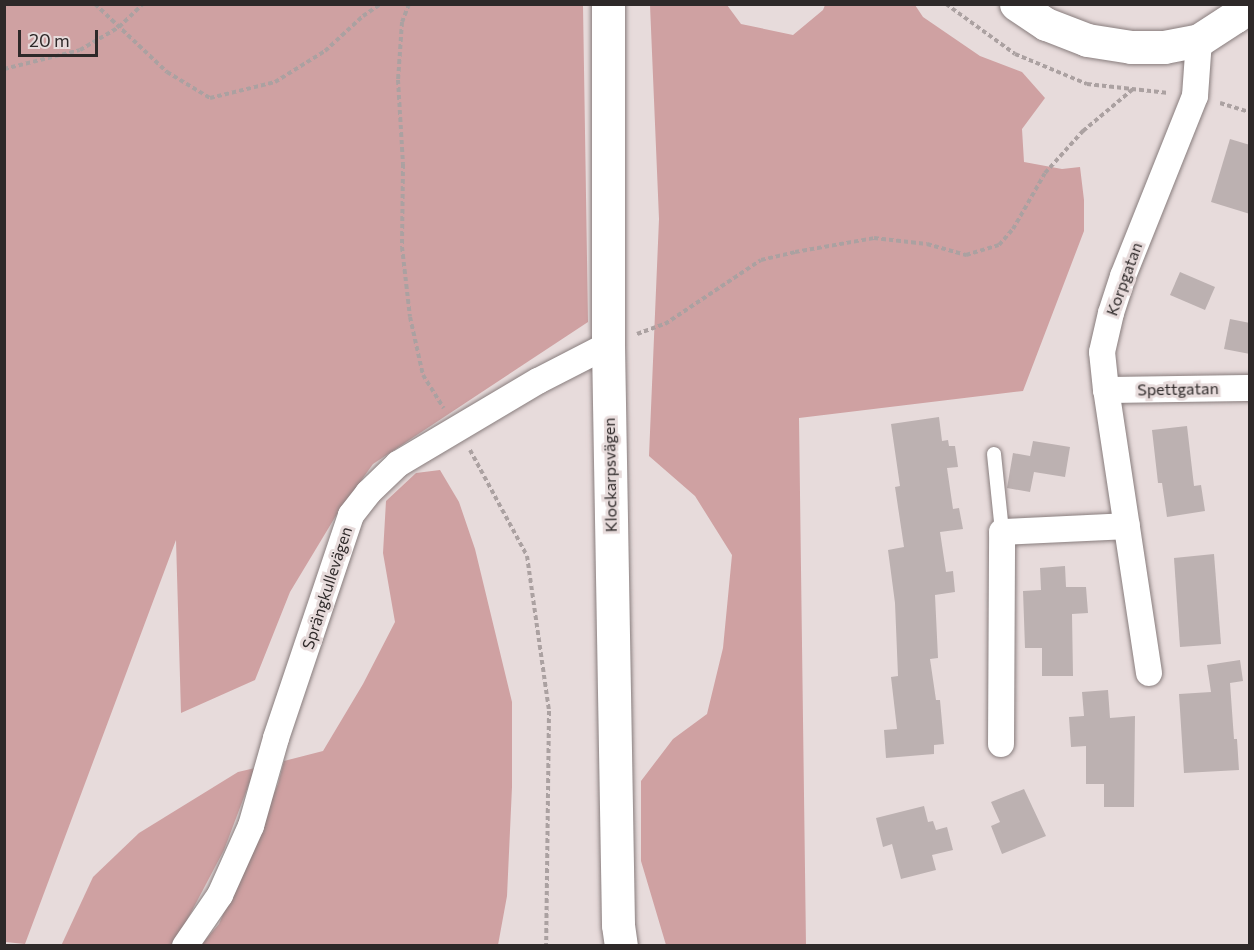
<!DOCTYPE html>
<html>
<head>
<meta charset="utf-8">
<style>
	body { margin:0 }
	#map { position:relative; width:1254px; height:950px; overflow:hidden; background:#e7dbdb; font-family:Commissioner,sans-serif }
	div>[style] { position:absolute }
	.green>* { inset:0; background:#cfa1a2 }
	.building>* { inset:0; background:#bcb1b1 }
	.path>* { height:4px; margin-top:-2px; transform-origin:0; background:repeating-linear-gradient(90deg,#aba1a1 0 4.5px,transparent 0 7.5px) }
	.roads { filter:drop-shadow(0 0 2px #887d7d) drop-shadow(0 0 2px #887d7d) }
	.lane>* { height:14px; margin:-7px; padding:0 7px; transform-origin:7px; border-radius:7px; background:#fff }
	.street>* { height:26px; margin:-13px; padding:0 13px; transform-origin:13px; border-radius:13px; background:#fff }
	.secondary>* { height:33px; margin:-16.5px; padding:0 16.5px; transform-origin:16.5px; border-radius:16.5px; background:#fff }
	span { translate:-50% -50%; white-space:nowrap; text-align:center; line-height:1.15; -webkit-text-stroke:6px #e7dbdb; paint-order:stroke }
	.street-label { font-size:16px; color:#2e2929 }
	.frame { position:absolute; inset:0; border:6px solid #2e2929; pointer-events:none }
	.scale { position:absolute; left:18px; top:30px; width:80px; height:27px; box-sizing:border-box; border:3px solid #2e2929; border-top:0; padding-left:8px; font-size:18px; line-height:21px; white-space:nowrap; color:#2e2929; -webkit-text-stroke:4px #e7dbdb; paint-order:stroke }
</style>
</head>
<body>
<div id="map">
	<div class="green">
		<div style="clip-path:polygon(5px 5px,583px 5px,588px 322px,373px 464px,337px 514px,290px 592px,255px 680px,181px 713px,176px 540px,25px 944px,5px 942px)"></div>
		<div style="clip-path:polygon(650px 5px,727px 5px,741px 24px,793px 35px,823px 10px,825px 5px,915px 5px,923px 17px,980px 56px,1022px 72px,1045px 98px,1022px 129px,1024px 162px,1062px 169px,1080px 167px,1084px 200px,1084px 231px,1023px 391px,799px 418px,806px 945px,666px 945px,641px 861px,641px 781px,673px 739px,707px 714px,723px 648px,732px 555px,695px 496px,649px 456px,659px 219px)"></div>
		<div style="clip-path:polygon(440px 470px,459px 502px,475px 549px,512px 702px,512px 787px,507px 896px,498px 945px,200px 946px,219px 924px,278px 784px,284px 761px,323px 751px,363px 684px,395px 622px,383px 553px,386px 501px,416px 473px)"></div>
		<div style="clip-path:polygon(255px 768px,224px 850px,177px 939px,170px 945px,61px 946px,93px 877px,139px 833px,238px 772px)"></div>
	</div>
	<div class="building">
		<div style="clip-path:polygon(1230px 139px,1250px 145px,1250px 214px,1211px 202px)"></div>
		<div style="clip-path:polygon(1180px 272px,1215px 287px,1205px 310px,1170px 295px)"></div>
		<div style="clip-path:polygon(1230px 319px,1250px 323px,1250px 354px,1224px 349px)"></div>
		<div style="clip-path:polygon(939px 417px,942px 441px,948px 440px,949px 446px,955px 446px,958px 467px,947px 468px,953px 509px,959px 508px,963px 529px,940px 532px,946px 572px,953px 571px,955px 592px,935px 595px,938px 658px,930px 659px,936px 700px,940px 700px,944px 744px,934px 745px,934px 754px,886px 758px,884px 730px,897px 729px,891px 677px,898px 676px,895px 603px,888px 550px,904px 547px,895px 487px,900px 486px,891px 424px)"></div>
		<div style="clip-path:polygon(1187px 426px,1194px 486px,1201px 485px,1205px 511px,1167px 517px,1162px 483px,1158px 483px,1152px 430px)"></div>
		<div style="clip-path:polygon(1033px 441px,1070px 447px,1065px 477px,1034px 472px,1030px 492px,1007px 488px,1013px 453px,1030px 456px)"></div>
		<div style="clip-path:polygon(1214px 554px,1221px 644px,1180px 647px,1174px 558px)"></div>
		<div style="clip-path:polygon(1065px 566px,1066px 587px,1086px 587px,1088px 613px,1072px 614px,1073px 676px,1042px 676px,1042px 648px,1025px 648px,1023px 591px,1041px 590px,1040px 568px)"></div>
		<div style="clip-path:polygon(1240px 660px,1243px 681px,1230px 683px,1234px 739px,1237px 739px,1239px 770px,1184px 773px,1179px 694px,1211px 692px,1207px 665px)"></div>
		<div style="clip-path:polygon(1108px 690px,1110px 718px,1135px 716px,1134px 807px,1104px 807px,1104px 784px,1086px 784px,1086px 746px,1071px 747px,1069px 717px,1084px 716px,1082px 692px)"></div>
		<div style="clip-path:polygon(1024px 789px,1046px 836px,1002px 854px,991px 826px,1000px 822px,991px 802px)"></div>
		<div style="clip-path:polygon(924px 806px,928px 822px,933px 821px,936px 830px,947px 827px,953px 850px,932px 855px,936px 870px,901px 879px,892px 844px,883px 847px,876px 818px)"></div>
	</div>
	<div class="path">
		<div style="left:95px;top:4px;width:99px;rotate:43.4deg"></div>
		<div style="left:167px;top:72px;width:50px;rotate:31.2deg"></div>
		<div style="left:210px;top:98px;width:67px;rotate:-13.8deg"></div>
		<div style="left:275px;top:82px;width:59px;rotate:-31.8deg"></div>
		<div style="left:325px;top:51px;width:52px;rotate:-42.6deg"></div>
		<div style="left:363px;top:16px;width:22px;rotate:-34deg"></div>
		<div style="left:409px;top:4px;width:19px;rotate:111deg"></div>
		<div style="left:402px;top:22px;width:58px;rotate:93.9deg"></div>
		<div style="left:398px;top:80px;width:84px;rotate:86.6deg"></div>
		<div style="left:403px;top:164px;width:83px;rotate:90.7deg"></div>
		<div style="left:402px;top:247px;width:70px;rotate:83.5deg"></div>
		<div style="left:410px;top:317px;width:59px;rotate:77.4deg"></div>
		<div style="left:423px;top:375px;width:39px;rotate:58deg"></div>
		<div style="left:946px;top:4px;width:85px;rotate:35.9deg"></div>
		<div style="left:1015px;top:54px;width:78px;rotate:22.6deg"></div>
		<div style="left:1087px;top:84px;width:82px;rotate:6.3deg"></div>
		<div style="left:4px;top:69px;width:78px;rotate:-14deg"></div>
		<div style="left:80px;top:50px;width:45px;rotate:-30.5deg"></div>
		<div style="left:119px;top:27px;width:33px;rotate:-44deg"></div>
		<div style="left:1220px;top:103px;width:31px;rotate:17deg"></div>
		<div style="left:637px;top:334px;width:30px;rotate:-20deg"></div>
		<div style="left:665px;top:324px;width:115px;rotate:-33.7deg"></div>
		<div style="left:761px;top:260px;width:35px;rotate:-13deg"></div>
		<div style="left:795px;top:252px;width:80px;rotate:-10deg"></div>
		<div style="left:874px;top:238px;width:53px;rotate:6.5deg"></div>
		<div style="left:927px;top:244px;width:41px;rotate:15.8deg"></div>
		<div style="left:966px;top:255px;width:34px;rotate:-17deg"></div>
		<div style="left:999px;top:245px;width:21px;rotate:-49deg"></div>
		<div style="left:1013px;top:229px;width:64px;rotate:-60.3deg"></div>
		<div style="left:1045px;top:173px;width:57px;rotate:-47.9deg"></div>
		<div style="left:1083px;top:131px;width:65px;rotate:-40deg"></div>
		<div style="left:470px;top:450px;width:120px;rotate:61.7deg"></div>
		<div style="left:527px;top:556px;width:157px;rotate:81.9deg"></div>
		<div style="left:549px;top:711px;width:235px;rotate:90.7deg"></div>
	</div>
	<div class="roads">
		<div class="lane">
			<div style="left:994px;top:454px;width:78px;rotate:84.1deg"></div>
		</div>
		<div class="street">
			<div style="left:1106px;top:390px;width:144px;rotate:-0.8deg"></div>
			<div style="left:1149px;top:673px;width:286px;rotate:-98.6deg"></div>
			<div style="left:1106px;top:390px;width:38px;rotate:-96deg"></div>
			<div style="left:1102px;top:352px;width:40px;rotate:-77deg"></div>
			<div style="left:1111px;top:313px;width:39px;rotate:-72deg"></div>
			<div style="left:1123px;top:276px;width:194px;rotate:-68.2deg"></div>
			<div style="left:1195px;top:96px;width:56px;rotate:-85.9deg"></div>
			<div style="left:1001px;top:744px;width:212px;rotate:-89.7deg"></div>
			<div style="left:1002px;top:532px;width:125px;rotate:-2.7deg"></div>
			<div style="left:185px;top:946px;width:62px;rotate:-55.5deg"></div>
			<div style="left:220px;top:895px;width:76px;rotate:-65.8deg"></div>
			<div style="left:251px;top:826px;width:91px;rotate:-74.1deg"></div>
			<div style="left:276px;top:738px;width:235px;rotate:-71.4deg"></div>
			<div style="left:351px;top:515px;width:28px;rotate:-52deg"></div>
			<div style="left:368px;top:493px;width:42px;rotate:-44deg"></div>
			<div style="left:398px;top:464px;width:163px;rotate:-30.7deg"></div>
			<div style="left:538px;top:381px;width:79px;rotate:-27.2deg"></div>
		</div>
		<div class="secondary">
			<div style="left:608px;top:4px;width:341px;rotate:90deg"></div>
			<div style="left:608px;top:345px;width:580px;rotate:89.01deg"></div>
			<div style="left:618px;top:925px;width:21px;rotate:82deg"></div>
			<div style="left:1016px;top:4px;width:36px;rotate:34deg"></div>
			<div style="left:1046px;top:24px;width:44px;rotate:21.3deg"></div>
			<div style="left:1087px;top:40px;width:45px;rotate:9deg"></div>
			<div style="left:1131px;top:47px;width:33px"></div>
			<div style="left:1164px;top:47px;width:36px;rotate:-11deg"></div>
			<div style="left:1199px;top:40px;width:44px;rotate:-33deg"></div>
			<div style="left:1236px;top:16px;width:16px;rotate:-50deg"></div>
		</div>
	</div>
	<div class="street-label">
		<span style="left:1124px;top:279px;rotate:-70deg">Korpgatan</span>
		<span style="left:1178px;top:389px;rotate:-1deg">Spettgatan</span>
		<span style="left:610px;top:475px;rotate:-91deg">Klockarpsvägen</span>
		<span style="left:327px;top:588px;rotate:-72deg">Sprängkullevägen</span>
	</div>
	<div class="frame"></div>
	<div class="scale">20 m</div>
</div>
</body>
</html>
